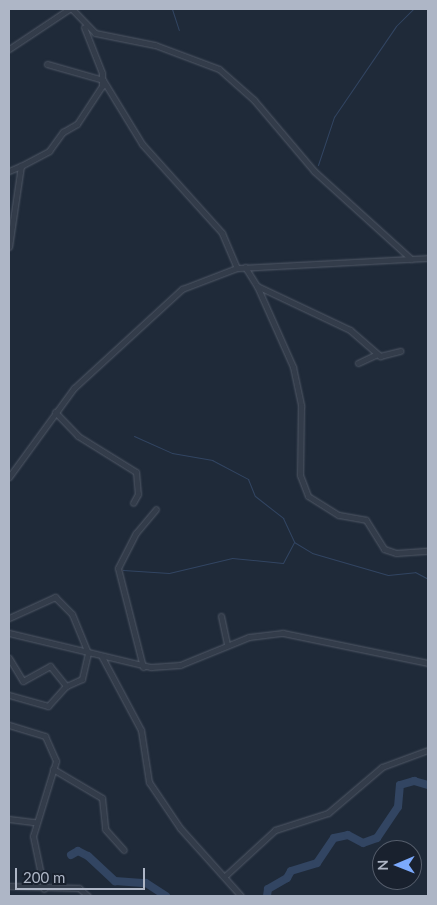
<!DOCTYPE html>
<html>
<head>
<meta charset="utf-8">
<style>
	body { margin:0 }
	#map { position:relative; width:437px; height:905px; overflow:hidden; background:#1f2a39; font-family:Lato,sans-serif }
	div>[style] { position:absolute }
	.stream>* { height:1px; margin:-0.5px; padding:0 0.5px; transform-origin:0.5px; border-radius:0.5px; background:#324562 }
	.river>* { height:8px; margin:-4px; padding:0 4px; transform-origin:4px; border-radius:4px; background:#324562 }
	.roads { filter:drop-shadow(0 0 1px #515967) drop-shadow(0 0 1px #515967) }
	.minor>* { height:5px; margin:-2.5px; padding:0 2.5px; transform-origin:2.5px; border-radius:2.5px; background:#333c4a }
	span { translate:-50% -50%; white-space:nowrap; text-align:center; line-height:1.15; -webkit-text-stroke:4px #19212e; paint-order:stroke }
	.frame { position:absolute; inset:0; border:10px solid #aeb6c6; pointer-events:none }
	.north { position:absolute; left:372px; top:840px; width:50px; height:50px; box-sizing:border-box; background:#19212e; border:1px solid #555d6b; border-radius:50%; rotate:269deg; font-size:14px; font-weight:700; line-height:20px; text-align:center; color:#aeb6c6 }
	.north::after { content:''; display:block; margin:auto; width:18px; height:22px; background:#7caafd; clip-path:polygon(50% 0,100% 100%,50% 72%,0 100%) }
	.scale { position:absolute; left:15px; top:868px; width:130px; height:22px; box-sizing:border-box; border:2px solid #aeb6c6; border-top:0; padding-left:6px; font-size:15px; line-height:18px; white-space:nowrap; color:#aeb6c6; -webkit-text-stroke:4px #19212e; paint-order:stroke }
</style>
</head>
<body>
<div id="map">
	<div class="stream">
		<div style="left:172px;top:9px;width:22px;rotate:72deg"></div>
		<div style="left:318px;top:165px;width:51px;rotate:-71.6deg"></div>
		<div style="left:334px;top:117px;width:110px;rotate:-55.7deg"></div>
		<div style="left:396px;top:26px;width:24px;rotate:-45deg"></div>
		<div style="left:134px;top:436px;width:42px;rotate:24.1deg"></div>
		<div style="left:172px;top:453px;width:41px;rotate:9.9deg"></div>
		<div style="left:212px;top:460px;width:41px;rotate:27.8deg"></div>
		<div style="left:248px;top:479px;width:18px;rotate:68deg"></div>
		<div style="left:255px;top:496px;width:36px;rotate:38deg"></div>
		<div style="left:283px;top:518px;width:26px;rotate:65deg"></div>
		<div style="left:294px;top:542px;width:21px;rotate:31deg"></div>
		<div style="left:312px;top:553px;width:79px;rotate:16.1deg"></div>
		<div style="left:388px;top:575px;width:27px;rotate:-6deg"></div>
		<div style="left:415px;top:572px;width:15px;rotate:28deg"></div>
		<div style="left:123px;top:570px;width:46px;rotate:3.7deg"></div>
		<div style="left:169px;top:573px;width:65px;rotate:-13.4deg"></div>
		<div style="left:232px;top:558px;width:51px;rotate:5.6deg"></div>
		<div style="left:283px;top:563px;width:24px;rotate:-62deg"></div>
	</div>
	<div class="river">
		<div style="left:71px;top:855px;width:8px;rotate:-30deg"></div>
		<div style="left:78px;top:851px;width:11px;rotate:27deg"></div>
		<div style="left:88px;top:856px;width:37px;rotate:43deg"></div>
		<div style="left:115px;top:881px;width:31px;rotate:4deg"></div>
		<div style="left:146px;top:883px;width:24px;rotate:33deg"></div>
		<div style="left:267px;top:896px;width:7px;rotate:-82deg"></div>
		<div style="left:268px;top:889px;width:22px;rotate:-30deg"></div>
		<div style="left:287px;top:878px;width:8px;rotate:-60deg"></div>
		<div style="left:291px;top:871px;width:27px;rotate:-17deg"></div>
		<div style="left:317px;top:863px;width:30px;rotate:-56deg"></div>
		<div style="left:334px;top:838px;width:14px;rotate:-12deg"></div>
		<div style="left:348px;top:835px;width:17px;rotate:28deg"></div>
		<div style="left:363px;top:843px;width:15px;rotate:-20deg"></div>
		<div style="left:377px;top:838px;width:37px;rotate:-56deg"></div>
		<div style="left:398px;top:807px;width:22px;rotate:-85deg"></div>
		<div style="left:400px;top:785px;width:15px;rotate:-16deg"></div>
		<div style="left:414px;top:781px;width:15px;rotate:16deg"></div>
	</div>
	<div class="roads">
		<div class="minor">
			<div style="left:72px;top:9px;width:33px;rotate:46deg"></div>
			<div style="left:95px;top:33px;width:61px;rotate:11.3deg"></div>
			<div style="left:155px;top:45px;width:68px;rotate:20.6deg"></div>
			<div style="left:219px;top:69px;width:47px;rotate:41.5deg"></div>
			<div style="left:254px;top:100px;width:93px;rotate:49.8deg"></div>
			<div style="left:314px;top:171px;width:131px;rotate:42.2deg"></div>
			<div style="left:9px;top:49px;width:72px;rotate:-33.7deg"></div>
			<div style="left:47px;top:64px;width:58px;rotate:15.9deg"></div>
			<div style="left:103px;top:80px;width:75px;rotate:58.6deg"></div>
			<div style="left:142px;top:144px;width:120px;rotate:48deg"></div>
			<div style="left:222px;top:233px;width:38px;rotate:67deg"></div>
			<div style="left:9px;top:171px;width:13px;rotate:-23deg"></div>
			<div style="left:9px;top:247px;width:82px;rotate:-81.6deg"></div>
			<div style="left:21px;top:166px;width:32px;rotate:-28deg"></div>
			<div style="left:49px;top:151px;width:24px;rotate:-54deg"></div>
			<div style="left:63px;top:132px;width:16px;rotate:-30deg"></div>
			<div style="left:77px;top:124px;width:45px;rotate:-56.7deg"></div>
			<div style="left:102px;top:86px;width:13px;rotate:-90deg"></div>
			<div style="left:102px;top:73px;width:49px;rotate:-111.4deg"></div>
			<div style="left:245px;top:267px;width:22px;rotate:58deg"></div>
			<div style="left:257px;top:286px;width:103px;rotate:25.3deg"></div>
			<div style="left:350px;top:330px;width:40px;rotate:41deg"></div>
			<div style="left:380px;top:356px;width:21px;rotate:-14deg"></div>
			<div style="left:257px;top:286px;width:89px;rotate:66deg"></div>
			<div style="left:293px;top:367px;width:40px;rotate:78deg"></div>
			<div style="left:301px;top:406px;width:69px;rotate:90.8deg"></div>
			<div style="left:300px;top:475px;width:22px;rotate:69deg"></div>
			<div style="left:308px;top:496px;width:36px;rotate:32deg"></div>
			<div style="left:339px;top:515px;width:27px;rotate:10deg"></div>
			<div style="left:366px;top:520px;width:34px;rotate:58deg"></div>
			<div style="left:384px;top:549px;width:13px;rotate:18deg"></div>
			<div style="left:396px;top:553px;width:32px;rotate:-4deg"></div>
			<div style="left:358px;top:363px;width:21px;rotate:-25deg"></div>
			<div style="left:55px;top:412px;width:33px;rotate:46deg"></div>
			<div style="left:78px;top:436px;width:68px;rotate:31.8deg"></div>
			<div style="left:136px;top:472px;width:22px;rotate:85deg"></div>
			<div style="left:138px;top:494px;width:10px;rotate:119deg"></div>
			<div style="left:9px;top:477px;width:110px;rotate:-53.9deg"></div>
			<div style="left:74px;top:388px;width:147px;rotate:-42.5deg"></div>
			<div style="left:182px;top:289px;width:59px;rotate:-20.9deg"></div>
			<div style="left:237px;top:268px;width:191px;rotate:-3deg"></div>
			<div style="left:221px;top:616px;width:30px;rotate:78deg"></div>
			<div style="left:9px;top:618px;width:51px;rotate:-24.5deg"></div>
			<div style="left:55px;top:597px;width:24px;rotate:45deg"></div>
			<div style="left:72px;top:614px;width:42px;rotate:67.7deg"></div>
			<div style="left:88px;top:653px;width:27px;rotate:103deg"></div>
			<div style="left:82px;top:679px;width:17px;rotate:156deg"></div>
			<div style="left:66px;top:686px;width:27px;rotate:132deg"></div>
			<div style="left:48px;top:706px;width:41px;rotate:-164.2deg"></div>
			<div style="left:9px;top:633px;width:146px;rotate:13.5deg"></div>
			<div style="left:151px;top:667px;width:29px;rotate:-4deg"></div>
			<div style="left:180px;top:665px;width:74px;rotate:-22.1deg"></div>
			<div style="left:249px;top:637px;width:34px;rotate:-7deg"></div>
			<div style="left:283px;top:633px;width:148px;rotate:11.7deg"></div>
			<div style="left:102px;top:657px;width:83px;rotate:61.9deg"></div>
			<div style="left:141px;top:730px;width:53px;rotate:81.3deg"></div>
			<div style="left:149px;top:782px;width:55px;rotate:56deg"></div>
			<div style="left:180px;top:828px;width:91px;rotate:48.1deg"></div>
			<div style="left:9px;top:658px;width:27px;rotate:59deg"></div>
			<div style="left:23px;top:681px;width:31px;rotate:-29deg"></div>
			<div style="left:50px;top:666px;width:26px;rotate:51deg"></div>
			<div style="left:143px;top:667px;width:102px;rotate:-104.2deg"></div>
			<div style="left:118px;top:568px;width:39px;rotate:-63deg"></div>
			<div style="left:136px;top:533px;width:31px;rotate:-50deg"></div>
			<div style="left:9px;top:725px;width:38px;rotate:17deg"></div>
			<div style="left:45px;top:736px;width:27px;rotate:66deg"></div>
			<div style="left:56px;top:761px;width:78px;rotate:107deg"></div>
			<div style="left:33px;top:836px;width:54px;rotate:78.3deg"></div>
			<div style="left:53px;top:769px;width:57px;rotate:30.6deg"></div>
			<div style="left:102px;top:798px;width:31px;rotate:84deg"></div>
			<div style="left:105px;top:829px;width:28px;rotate:48deg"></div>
			<div style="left:9px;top:819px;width:26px;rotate:7deg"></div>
			<div style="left:225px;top:876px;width:68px;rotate:-42.6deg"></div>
			<div style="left:275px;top:830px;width:56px;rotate:-17.8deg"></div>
			<div style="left:328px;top:813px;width:71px;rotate:-40.4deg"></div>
			<div style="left:382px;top:767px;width:49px;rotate:-20.3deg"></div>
			<div style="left:9px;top:886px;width:70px;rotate:1.6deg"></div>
			<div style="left:79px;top:888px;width:12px;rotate:42deg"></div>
		</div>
	</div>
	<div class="frame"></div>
	<div class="north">N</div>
	<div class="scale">200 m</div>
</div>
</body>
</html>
